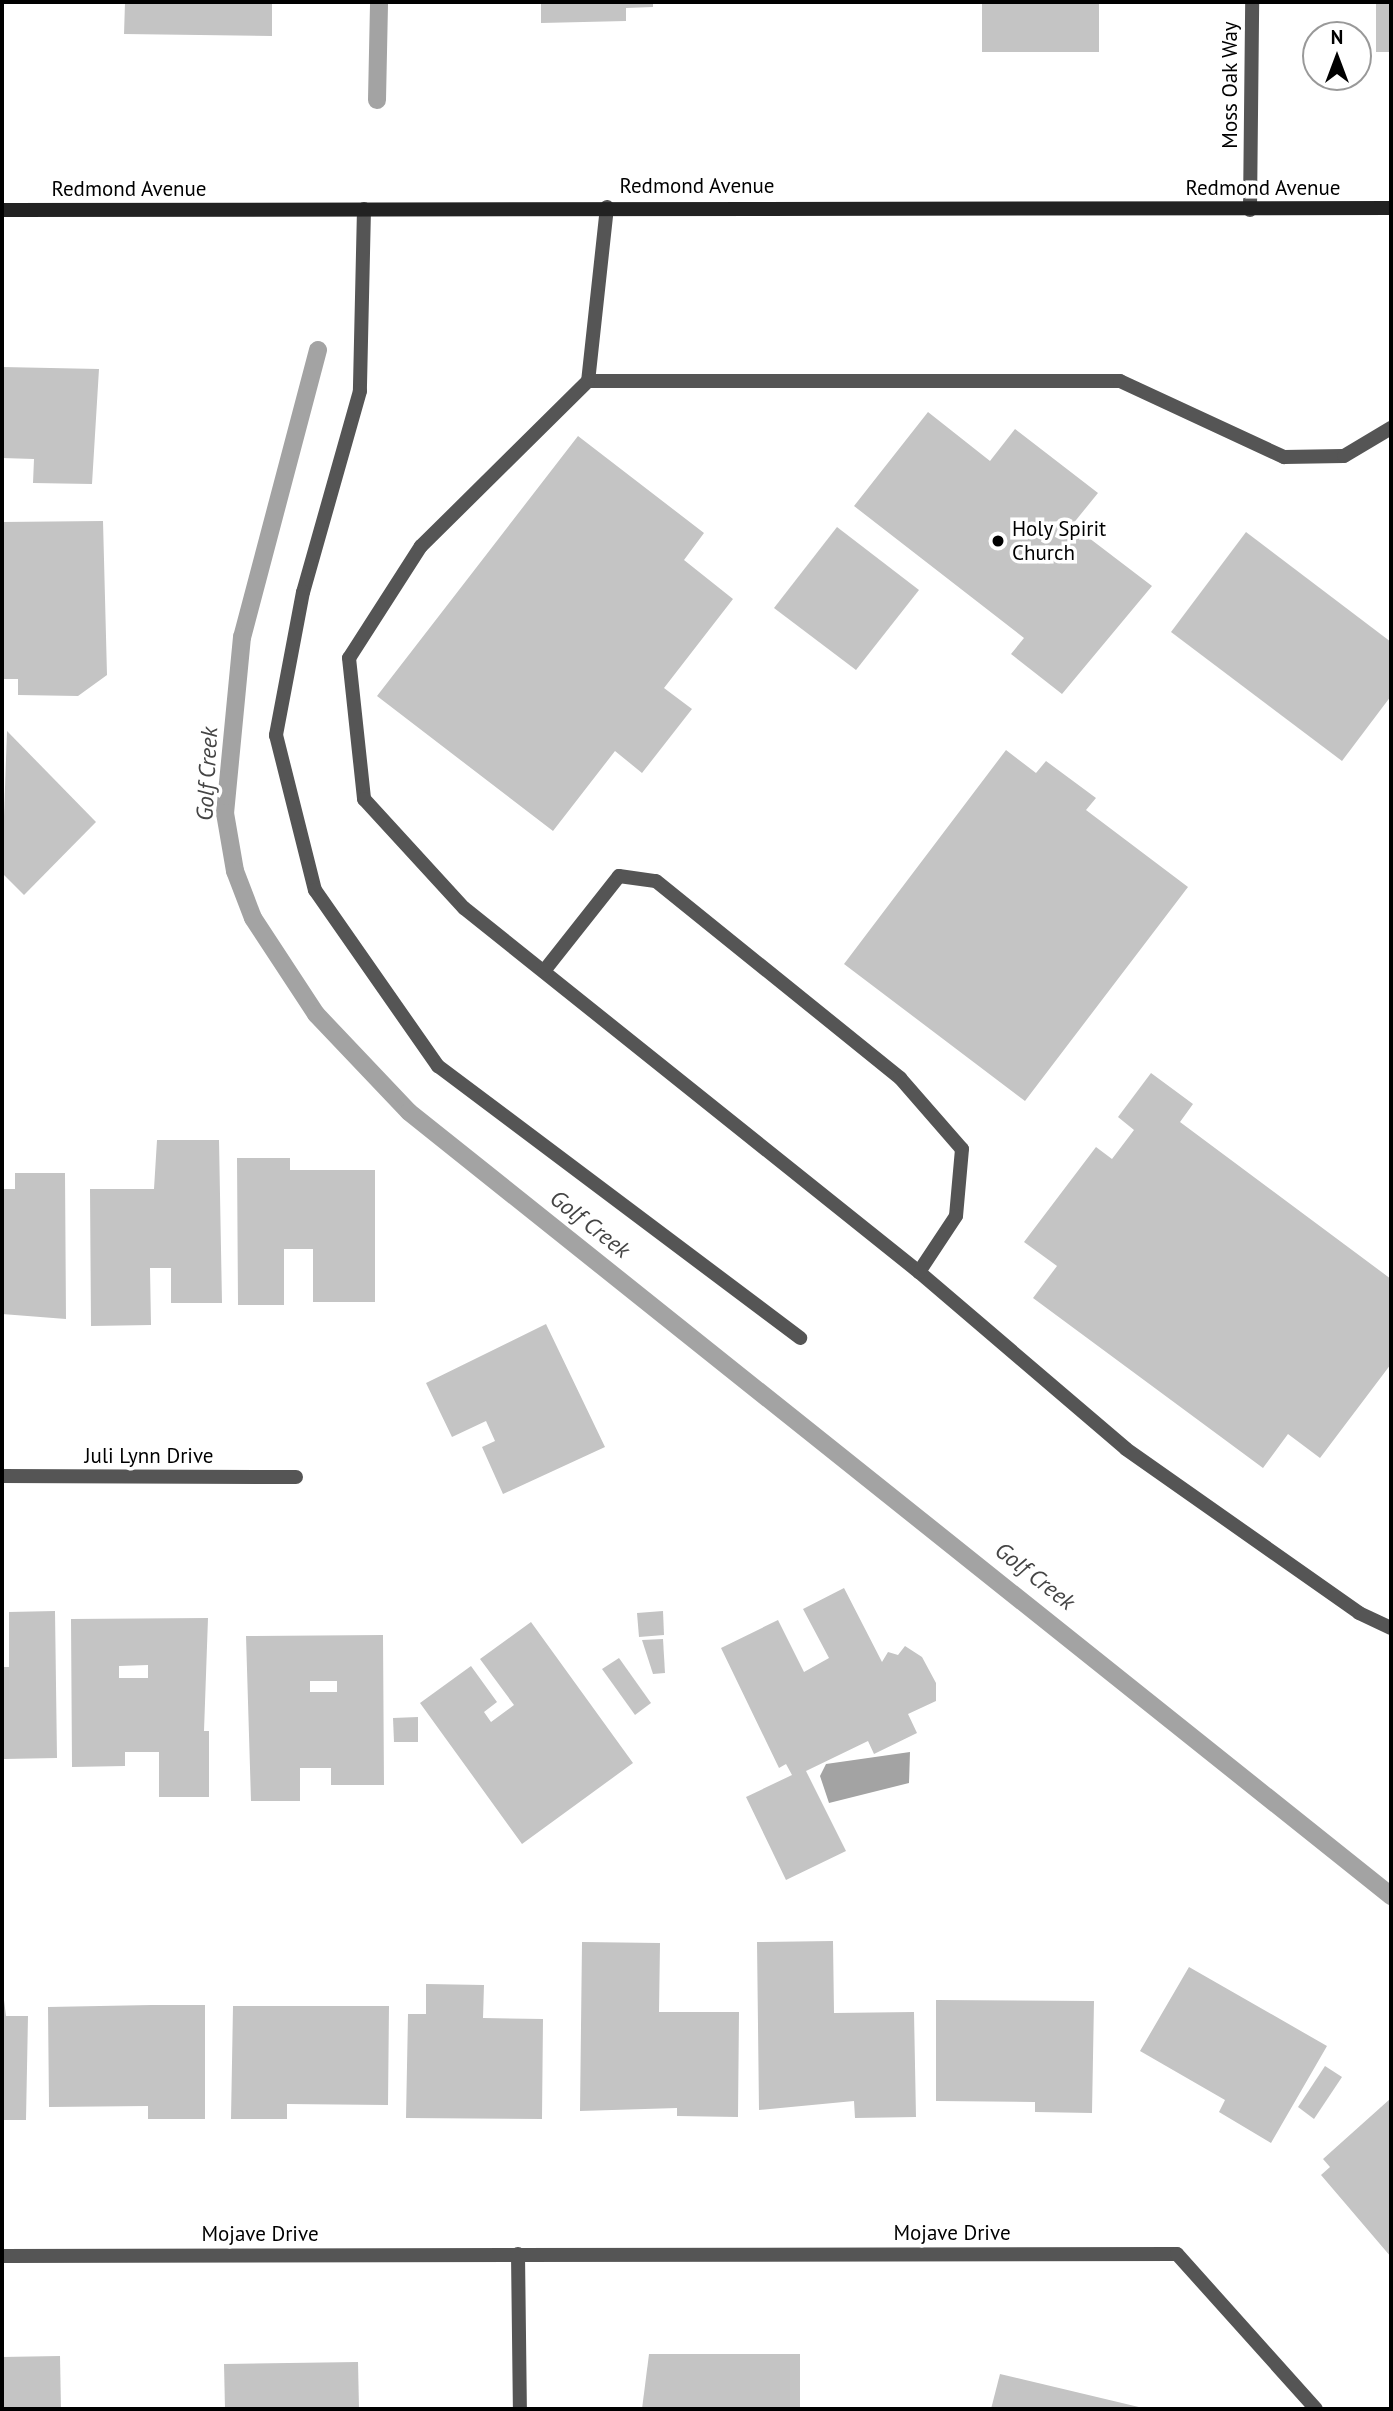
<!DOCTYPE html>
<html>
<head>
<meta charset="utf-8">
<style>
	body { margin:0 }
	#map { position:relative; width:1393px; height:2411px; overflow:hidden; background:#fff; font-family:"PT Sans",sans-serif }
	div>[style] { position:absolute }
	.water>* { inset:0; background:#a3a3a3 }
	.stream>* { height:18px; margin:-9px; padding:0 9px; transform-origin:9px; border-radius:9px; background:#a3a3a3 }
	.building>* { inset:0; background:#c4c4c4 }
	.lane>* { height:14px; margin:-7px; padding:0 7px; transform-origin:7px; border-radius:7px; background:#555 }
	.street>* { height:14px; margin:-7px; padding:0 7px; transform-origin:7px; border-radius:7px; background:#555 }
	.secondary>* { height:14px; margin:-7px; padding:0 7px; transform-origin:7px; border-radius:7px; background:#222 }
	.dots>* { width:19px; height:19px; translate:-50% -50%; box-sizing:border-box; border:4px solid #fff; border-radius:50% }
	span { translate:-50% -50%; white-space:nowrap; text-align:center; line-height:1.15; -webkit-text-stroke:7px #fff; paint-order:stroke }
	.street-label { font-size:21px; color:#000 }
	.poi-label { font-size:21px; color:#000 }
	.left { translate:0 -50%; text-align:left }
	.water-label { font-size:23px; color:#444; font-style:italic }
	.frame { position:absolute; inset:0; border:4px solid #000; pointer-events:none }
	.north { position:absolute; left:1302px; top:21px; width:70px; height:70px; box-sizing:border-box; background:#fff; border:2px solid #999; border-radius:50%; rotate:0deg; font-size:19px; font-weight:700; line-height:28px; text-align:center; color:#000 }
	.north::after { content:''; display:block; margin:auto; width:24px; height:32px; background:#000; clip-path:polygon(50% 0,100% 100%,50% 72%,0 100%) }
</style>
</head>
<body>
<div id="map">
	<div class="water">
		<div style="clip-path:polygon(910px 1752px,909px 1783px,829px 1803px,820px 1776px,826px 1764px)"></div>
	</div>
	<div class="stream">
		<div style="left:377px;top:100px;width:98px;rotate:-88.8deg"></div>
		<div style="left:318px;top:350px;width:297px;rotate:104.8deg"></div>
		<div style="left:242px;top:637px;width:177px;rotate:95.5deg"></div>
		<div style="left:225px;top:813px;width:59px;rotate:80.2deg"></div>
		<div style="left:235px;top:871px;width:50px;rotate:69deg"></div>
		<div style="left:253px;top:918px;width:115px;rotate:56.7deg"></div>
		<div style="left:316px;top:1014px;width:135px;rotate:46.5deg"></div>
		<div style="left:409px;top:1112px;width:1257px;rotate:38.6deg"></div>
	</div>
	<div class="building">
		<div style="clip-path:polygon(125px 2px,272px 2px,272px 36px,124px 34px)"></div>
		<div style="clip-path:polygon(541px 2px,653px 2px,653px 7px,626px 8px,626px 21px,541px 23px)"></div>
		<div style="clip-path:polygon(982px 2px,1099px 2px,1099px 52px,982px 52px)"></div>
		<div style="clip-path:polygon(1376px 2px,1391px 2px,1391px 52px,1376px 52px)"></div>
		<div style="clip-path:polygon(2px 367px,99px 369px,92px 484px,33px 483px,34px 459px,2px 458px)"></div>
		<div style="clip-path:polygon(928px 412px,990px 461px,1015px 429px,1098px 493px,1072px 525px,1152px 586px,1062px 694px,1011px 654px,1024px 638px,854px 506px)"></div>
		<div style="clip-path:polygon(578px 436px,704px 533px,684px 560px,733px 599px,664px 688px,692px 709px,642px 773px,615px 751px,553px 831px,377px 696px)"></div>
		<div style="clip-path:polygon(103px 521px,107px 675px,78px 696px,18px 695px,18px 679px,2px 679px,2px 522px)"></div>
		<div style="clip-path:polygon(837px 527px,919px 590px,856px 670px,774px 608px)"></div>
		<div style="clip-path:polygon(1246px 532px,1391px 642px,1391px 696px,1342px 761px,1171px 632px)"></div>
		<div style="clip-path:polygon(7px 731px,96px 822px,24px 895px,2px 873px)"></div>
		<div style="clip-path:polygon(1006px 750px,1036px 773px,1046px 761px,1096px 798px,1086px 810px,1188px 887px,1025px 1101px,844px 964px)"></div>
		<div style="clip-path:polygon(1151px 1073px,1193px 1104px,1180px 1122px,1391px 1279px,1391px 1364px,1320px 1458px,1288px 1434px,1263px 1468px,1033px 1298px,1057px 1266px,1024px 1242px,1096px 1147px,1112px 1159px,1134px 1130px,1118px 1117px)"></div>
		<div style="clip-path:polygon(157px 1140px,219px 1140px,222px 1303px,171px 1303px,171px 1268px,150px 1268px,151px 1325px,91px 1326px,90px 1189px,154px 1189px)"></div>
		<div style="clip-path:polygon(237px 1158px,290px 1158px,290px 1170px,375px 1170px,375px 1302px,313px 1302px,313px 1249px,284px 1249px,284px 1305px,238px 1305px)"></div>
		<div style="clip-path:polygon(15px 1173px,65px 1173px,66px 1319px,2px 1314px,2px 1189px,15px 1189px)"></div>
		<div style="clip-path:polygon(546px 1324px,605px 1447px,503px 1494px,482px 1447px,495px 1441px,486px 1421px,452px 1437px,426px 1383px)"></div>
		<div style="clip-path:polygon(844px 1588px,882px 1662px,888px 1652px,898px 1655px,905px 1646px,922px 1657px,936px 1683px,936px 1701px,908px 1714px,917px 1733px,874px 1754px,868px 1741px,806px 1771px,846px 1851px,786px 1880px,746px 1797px,792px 1775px,786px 1764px,779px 1768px,721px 1648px,778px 1620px,804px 1672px,829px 1658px,803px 1609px)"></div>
		<div style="clip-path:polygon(55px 1611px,57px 1758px,4px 1759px,2px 1667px,9px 1667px,9px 1612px)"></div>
		<div style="clip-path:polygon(663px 1611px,664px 1635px,639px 1637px,637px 1613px)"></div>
		<div style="clip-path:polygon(evenodd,208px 1618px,204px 1731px,209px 1731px,209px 1797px,159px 1797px,159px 1752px,125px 1752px,125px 1766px,72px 1767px,71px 1619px,208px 1618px,148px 1665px,148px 1678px,119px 1678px,119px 1666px,148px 1665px)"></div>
		<div style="clip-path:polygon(531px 1622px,633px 1763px,522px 1844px,420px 1703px,471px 1666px,497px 1702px,484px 1712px,491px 1722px,514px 1705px,480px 1659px)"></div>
		<div style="clip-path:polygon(evenodd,383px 1635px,384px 1785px,331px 1785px,331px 1768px,300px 1768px,300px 1801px,251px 1801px,246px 1636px,383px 1635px,310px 1681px,337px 1681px,337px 1692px,310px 1692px,310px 1681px)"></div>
		<div style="clip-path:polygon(663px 1639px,665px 1673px,653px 1674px,642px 1640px)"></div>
		<div style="clip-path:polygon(619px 1658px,651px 1703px,635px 1715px,602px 1669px)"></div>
		<div style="clip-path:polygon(418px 1717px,418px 1742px,394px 1742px,393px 1718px)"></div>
		<div style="clip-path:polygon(833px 1941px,834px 2013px,914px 2012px,916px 2117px,855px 2118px,854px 2101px,759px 2110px,757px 1942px)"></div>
		<div style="clip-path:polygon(582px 1942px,660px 1943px,659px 2012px,739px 2012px,738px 2117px,677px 2116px,677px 2108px,580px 2111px)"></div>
		<div style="clip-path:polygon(1189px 1967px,1327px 2046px,1271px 2143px,1219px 2112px,1225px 2100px,1140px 2051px)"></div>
		<div style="clip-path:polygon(2px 1984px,6px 2016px,28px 2016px,26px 2120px,2px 2120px)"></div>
		<div style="clip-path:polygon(426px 1984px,484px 1985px,483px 2018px,543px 2019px,542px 2119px,406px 2118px,408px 2014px,426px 2014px)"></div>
		<div style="clip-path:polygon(936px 2000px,1094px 2001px,1092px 2113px,1035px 2112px,1035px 2102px,936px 2101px)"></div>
		<div style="clip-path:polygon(152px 2005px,205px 2005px,205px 2119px,148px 2119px,148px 2106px,49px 2107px,48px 2007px)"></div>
		<div style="clip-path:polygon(233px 2006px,389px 2006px,388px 2105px,287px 2104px,287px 2119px,231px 2119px)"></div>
		<div style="clip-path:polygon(1325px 2066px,1342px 2077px,1314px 2119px,1298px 2107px)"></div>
		<div style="clip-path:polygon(1390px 2099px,1391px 2101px,1391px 2257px,1321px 2175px,1330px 2167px,1323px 2159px)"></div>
		<div style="clip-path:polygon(649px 2354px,800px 2354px,800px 2409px,642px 2409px)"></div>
		<div style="clip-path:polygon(60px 2356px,61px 2409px,2px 2409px,2px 2357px)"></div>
		<div style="clip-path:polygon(358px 2362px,359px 2409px,225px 2409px,224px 2364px)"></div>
		<div style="clip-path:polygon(1000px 2374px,1143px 2408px,1143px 2409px,991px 2409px)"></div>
	</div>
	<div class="lane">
		<div style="left:607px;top:207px;width:175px;rotate:96.2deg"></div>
		<div style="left:588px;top:381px;width:532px"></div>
		<div style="left:1120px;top:381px;width:181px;rotate:24.9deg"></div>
		<div style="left:1284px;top:457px;width:60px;rotate:-1deg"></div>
		<div style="left:1344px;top:456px;width:55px;rotate:-30.8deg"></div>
		<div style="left:364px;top:209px;width:182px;rotate:91.3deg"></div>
		<div style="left:360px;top:391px;width:209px;rotate:105.8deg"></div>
		<div style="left:303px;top:592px;width:146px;rotate:100.7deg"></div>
		<div style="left:276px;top:735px;width:160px;rotate:75.9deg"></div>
		<div style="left:315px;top:890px;width:215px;rotate:55.1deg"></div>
		<div style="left:438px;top:1066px;width:453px;rotate:36.9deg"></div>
		<div style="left:588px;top:381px;width:235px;rotate:135.3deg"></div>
		<div style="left:421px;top:546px;width:133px;rotate:122.7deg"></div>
		<div style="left:349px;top:658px;width:142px;rotate:83.9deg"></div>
		<div style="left:364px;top:799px;width:148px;rotate:47.5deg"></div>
		<div style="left:464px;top:908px;width:583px;rotate:38.66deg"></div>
		<div style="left:919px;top:1272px;width:272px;rotate:40.5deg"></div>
		<div style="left:1126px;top:1449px;width:285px;rotate:35.1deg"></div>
		<div style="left:1359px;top:1613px;width:35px;rotate:25deg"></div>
		<div style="left:544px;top:971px;width:121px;rotate:-51.7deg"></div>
		<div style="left:619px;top:876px;width:37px;rotate:8deg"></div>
		<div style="left:656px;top:881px;width:314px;rotate:38.9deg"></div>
		<div style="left:900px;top:1078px;width:94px;rotate:48.9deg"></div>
		<div style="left:962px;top:1149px;width:67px;rotate:95.1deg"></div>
		<div style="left:956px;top:1216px;width:67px;rotate:123.5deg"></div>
	</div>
	<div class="street">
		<div style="left:1250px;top:210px;width:208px;rotate:-89.4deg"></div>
		<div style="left:2px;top:1476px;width:294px;rotate:0.2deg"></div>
		<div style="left:518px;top:2254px;width:155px;rotate:89.3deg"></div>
		<div style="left:2px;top:2256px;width:1175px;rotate:-0.1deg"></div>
		<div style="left:1177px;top:2254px;width:208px;rotate:48.1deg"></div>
	</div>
	<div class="secondary">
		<div style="left:2px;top:210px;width:1389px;rotate:-0.08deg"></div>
	</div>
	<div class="dots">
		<div style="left:998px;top:541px;background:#000"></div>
	</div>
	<div class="street-label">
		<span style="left:1230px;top:85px;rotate:-90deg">Moss Oak Way</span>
		<span style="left:697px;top:186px">Redmond Avenue</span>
		<span style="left:1263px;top:188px">Redmond Avenue</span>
		<span style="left:129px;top:189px">Redmond Avenue</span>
		<span style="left:149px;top:1456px">Juli Lynn Drive</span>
		<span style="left:952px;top:2233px">Mojave Drive</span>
		<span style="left:260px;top:2234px">Mojave Drive</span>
	</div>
	<div class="poi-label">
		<span class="left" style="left:1012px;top:541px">Holy Spirit<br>Church</span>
	</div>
	<div class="water-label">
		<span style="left:207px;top:774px;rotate:-87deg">Golf Creek</span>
		<span style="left:590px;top:1224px;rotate:38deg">Golf Creek</span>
		<span style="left:1035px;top:1576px;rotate:38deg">Golf Creek</span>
	</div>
	<div class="frame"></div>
	<div class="north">N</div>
</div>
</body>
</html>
